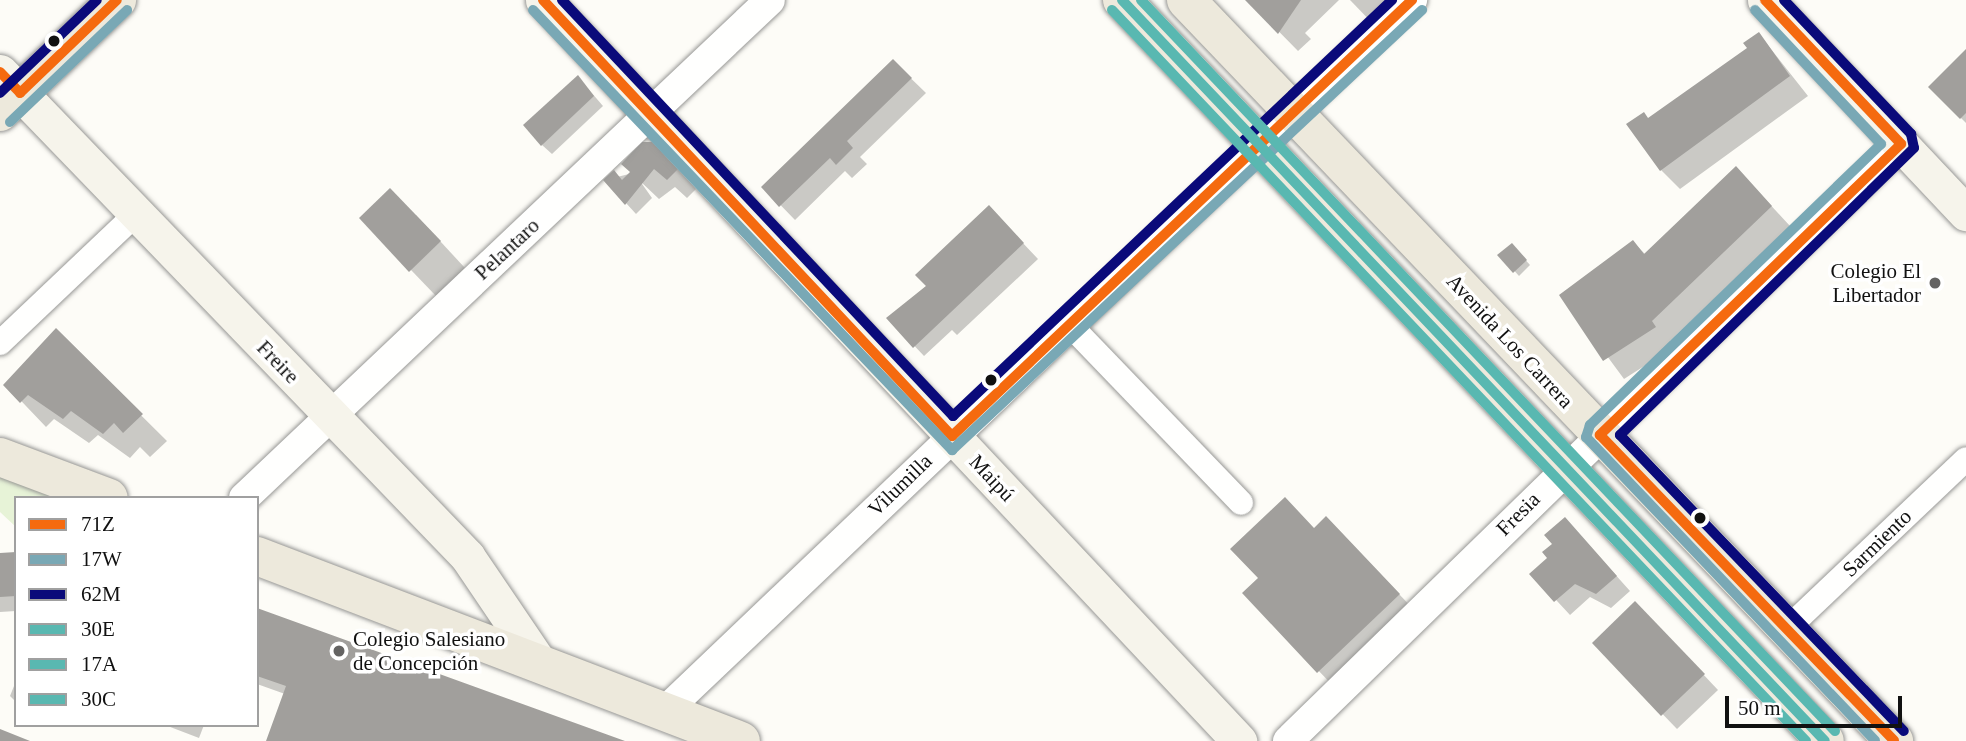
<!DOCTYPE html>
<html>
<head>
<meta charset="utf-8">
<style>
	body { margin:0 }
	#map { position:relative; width:1966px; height:741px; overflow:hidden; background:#fdfcf7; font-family:Georgia,serif }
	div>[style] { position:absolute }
	.green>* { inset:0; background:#e7f3d7 }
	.shadow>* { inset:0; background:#0003 }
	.building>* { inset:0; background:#a19f9c }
	.roads { filter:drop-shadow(0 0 2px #979795) drop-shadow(0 0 2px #979795) }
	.minor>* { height:24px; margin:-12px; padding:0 12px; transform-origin:12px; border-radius:12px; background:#fffffe }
	.tertiary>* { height:30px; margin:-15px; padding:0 15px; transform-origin:15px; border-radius:15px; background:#fffffe }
	.secondary>* { height:35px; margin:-17.5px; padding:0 17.5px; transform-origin:17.5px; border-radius:17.5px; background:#f6f4eb }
	.primary>* { height:38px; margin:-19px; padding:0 19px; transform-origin:19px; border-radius:19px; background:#ede9dc }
	.bus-1>* { height:10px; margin:-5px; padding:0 5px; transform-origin:5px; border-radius:5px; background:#f56a0f }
	.bus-2>* { height:10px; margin:-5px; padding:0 5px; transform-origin:5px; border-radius:5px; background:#79a8b5 }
	.bus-3>* { height:10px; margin:-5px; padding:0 5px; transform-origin:5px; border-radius:5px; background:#0a0a7a }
	.bus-4>* { height:10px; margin:-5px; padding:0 5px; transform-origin:5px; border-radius:5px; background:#59b8b1 }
	.bus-5>* { height:10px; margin:-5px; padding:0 5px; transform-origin:5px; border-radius:5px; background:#59b8b1 }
	.bus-6>* { height:10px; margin:-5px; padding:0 5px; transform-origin:5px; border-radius:5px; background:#59b8b1 }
	.dots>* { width:19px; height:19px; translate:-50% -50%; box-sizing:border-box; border:4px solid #fff; border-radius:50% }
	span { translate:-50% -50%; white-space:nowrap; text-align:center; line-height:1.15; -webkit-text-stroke:7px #fff; paint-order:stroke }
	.street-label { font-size:21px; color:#111 }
	.poi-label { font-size:21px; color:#111 }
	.right { translate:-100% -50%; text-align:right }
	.left { translate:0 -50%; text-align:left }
	.legend { position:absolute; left:14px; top:496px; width:245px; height:231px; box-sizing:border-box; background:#fff; border:2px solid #a0a0a0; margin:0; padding:9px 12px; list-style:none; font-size:21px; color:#111 }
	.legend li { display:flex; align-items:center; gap:14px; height:35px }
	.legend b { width:35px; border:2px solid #a0a0a0 }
	.scale { position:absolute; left:1725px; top:696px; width:177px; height:32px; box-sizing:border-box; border:4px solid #111; border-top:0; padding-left:9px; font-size:21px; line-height:24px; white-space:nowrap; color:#111; -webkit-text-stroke:5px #fff; paint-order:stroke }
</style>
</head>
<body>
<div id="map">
	<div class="green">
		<div style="clip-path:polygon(0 469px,64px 498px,16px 498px,16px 527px,0 512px)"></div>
	</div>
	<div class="shadow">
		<div style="clip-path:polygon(1248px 0,1339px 0,1305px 33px,1311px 39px,1298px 51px)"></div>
		<div style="clip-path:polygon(1350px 0,1399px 0,1377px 28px)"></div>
		<div style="clip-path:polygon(1759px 34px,1808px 96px,1680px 189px,1661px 170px,1649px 120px,1749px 48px)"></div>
		<div style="clip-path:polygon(1966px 51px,1966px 123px,1930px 87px)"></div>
		<div style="clip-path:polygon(893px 61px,926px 93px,860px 157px,867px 164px,852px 178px,845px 171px,795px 220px,763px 187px)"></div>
		<div style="clip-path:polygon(578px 77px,603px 106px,552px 154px,542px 145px)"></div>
		<div style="clip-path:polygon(673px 163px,696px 189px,687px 198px,675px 187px,659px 199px,640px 181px,652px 198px,636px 214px,605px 180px)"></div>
		<div style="clip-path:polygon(1754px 187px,1790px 226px,1670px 341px,1674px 347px,1624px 379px,1562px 295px,1633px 242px,1646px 255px)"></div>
		<div style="clip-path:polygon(416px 215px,465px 268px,436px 296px,411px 270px)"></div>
		<div style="clip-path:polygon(1003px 222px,1038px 259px,957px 335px,952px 330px,924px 356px,888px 318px)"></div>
		<div style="clip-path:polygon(1512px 245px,1530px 265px,1519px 276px,1500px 255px)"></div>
		<div style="clip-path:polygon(56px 331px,167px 441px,150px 457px,140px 447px,130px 458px,98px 435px,89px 443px,54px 419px,46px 427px,6px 385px)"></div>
		<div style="clip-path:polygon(1314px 530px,1345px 537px,1417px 613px,1337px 690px,1245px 594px)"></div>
		<div style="clip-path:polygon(1579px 534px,1630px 591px,1611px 608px,1590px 597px,1570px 615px,1532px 574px)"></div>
		<div style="clip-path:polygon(16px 553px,16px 611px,0 612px,0 554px)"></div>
		<div style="clip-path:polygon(257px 609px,621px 741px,268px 741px,285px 694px,257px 684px)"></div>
		<div style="clip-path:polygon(1650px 618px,1718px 690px,1677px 729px,1594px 643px)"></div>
		<div style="clip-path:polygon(16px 681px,16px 702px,10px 696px)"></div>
		<div style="clip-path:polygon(165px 725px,204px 725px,199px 738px)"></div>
	</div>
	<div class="building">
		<div style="clip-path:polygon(1245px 0,1301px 0,1278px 34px)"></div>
		<div style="clip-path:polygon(1759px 32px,1790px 76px,1660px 171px,1626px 124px,1644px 112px,1648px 118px,1747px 48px,1743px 43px)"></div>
		<div style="clip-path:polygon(1966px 49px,1966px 113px,1960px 119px,1928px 87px)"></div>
		<div style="clip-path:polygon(893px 59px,912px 78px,847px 141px,853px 148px,836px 165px,830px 158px,779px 207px,761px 187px)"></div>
		<div style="clip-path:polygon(578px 75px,594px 96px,541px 146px,523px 125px)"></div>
		<div style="clip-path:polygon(642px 142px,655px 142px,678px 169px,667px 180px,654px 169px,625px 205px,603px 180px,614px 170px,622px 180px,630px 172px,621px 164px)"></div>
		<div style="clip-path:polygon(1736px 166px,1772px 206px,1652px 321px,1656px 327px,1603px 361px,1559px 295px,1633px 240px,1644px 254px)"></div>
		<div style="clip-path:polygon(390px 188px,441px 241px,409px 272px,359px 218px)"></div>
		<div style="clip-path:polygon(989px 205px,1024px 243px,913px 348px,886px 318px,926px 286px,915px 275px)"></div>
		<div style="clip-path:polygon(1512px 243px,1527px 260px,1513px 273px,1497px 255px)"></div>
		<div style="clip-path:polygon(56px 328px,143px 414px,123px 433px,114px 423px,103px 434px,71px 411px,63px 419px,28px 395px,20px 403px,3px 385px)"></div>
		<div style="clip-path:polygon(1285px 497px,1314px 528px,1326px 516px,1400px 594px,1317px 673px,1242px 593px,1258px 578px,1230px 549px)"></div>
		<div style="clip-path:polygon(1565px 517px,1617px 576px,1596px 594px,1575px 584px,1554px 602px,1529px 574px,1547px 558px,1542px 552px,1552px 544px,1544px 535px)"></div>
		<div style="clip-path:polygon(16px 552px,16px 596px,0 597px,0 553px)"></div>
		<div style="clip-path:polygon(1635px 601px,1705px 674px,1661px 716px,1592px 643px)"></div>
		<div style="clip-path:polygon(257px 608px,625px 741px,266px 741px,286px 686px,257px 676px)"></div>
		<div style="clip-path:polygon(0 729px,30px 741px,0 741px)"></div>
	</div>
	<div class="roads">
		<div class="minor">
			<div style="left:1069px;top:324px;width:248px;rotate:46.1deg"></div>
			<div style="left:0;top:343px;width:187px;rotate:-43.5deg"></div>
			<div style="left:1788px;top:628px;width:245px;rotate:-43.5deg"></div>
		</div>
		<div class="tertiary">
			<div style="left:244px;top:498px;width:724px;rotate:-43.43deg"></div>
			<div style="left:664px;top:712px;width:1033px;rotate:-43.59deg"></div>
			<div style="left:1288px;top:741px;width:856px;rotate:-44.24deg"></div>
		</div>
		<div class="secondary">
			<div style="left:543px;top:0;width:1017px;rotate:46.79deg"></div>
			<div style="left:1765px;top:0;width:293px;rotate:46.7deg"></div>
			<div style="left:0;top:72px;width:673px;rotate:46.02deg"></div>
			<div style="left:467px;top:556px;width:130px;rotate:55.9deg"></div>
		</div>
		<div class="primary">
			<div style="left:1122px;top:0;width:1021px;rotate:46.51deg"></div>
			<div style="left:1186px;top:0;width:1025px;rotate:46.3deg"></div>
			<div style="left:0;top:112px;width:162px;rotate:-43.7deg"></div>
			<div style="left:0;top:457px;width:116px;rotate:20.6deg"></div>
			<div style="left:257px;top:556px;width:518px;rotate:20.92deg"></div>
		</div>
	</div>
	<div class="bus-1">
		<div style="left:543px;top:0;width:598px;rotate:46.83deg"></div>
		<div style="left:952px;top:436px;width:634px;rotate:-43.47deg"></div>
		<div style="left:1765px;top:0;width:198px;rotate:46.6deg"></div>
		<div style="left:1901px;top:144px;width:419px;rotate:136deg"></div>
		<div style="left:1600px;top:435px;width:424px;rotate:46.1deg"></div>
		<div style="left:0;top:72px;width:29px;rotate:46deg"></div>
		<div style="left:20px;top:93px;width:134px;rotate:-43.8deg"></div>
	</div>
	<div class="bus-2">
		<div style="left:533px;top:10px;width:608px;rotate:46.4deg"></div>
		<div style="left:952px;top:450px;width:644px;rotate:-43.11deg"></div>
		<div style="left:1755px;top:10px;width:184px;rotate:46.8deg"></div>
		<div style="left:1881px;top:144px;width:405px;rotate:136deg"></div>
		<div style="left:1590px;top:425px;width:13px;rotate:108deg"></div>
		<div style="left:1586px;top:437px;width:419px;rotate:46.4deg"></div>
		<div style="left:10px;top:122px;width:162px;rotate:-43.7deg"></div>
	</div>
	<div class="bus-3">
		<div style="left:562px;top:0;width:571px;rotate:46.77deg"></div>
		<div style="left:953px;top:416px;width:605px;rotate:-43.46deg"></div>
		<div style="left:1784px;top:0;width:185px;rotate:46.5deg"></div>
		<div style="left:1911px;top:134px;width:14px;rotate:78deg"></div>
		<div style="left:1914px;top:148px;width:411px;rotate:135.7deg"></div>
		<div style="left:1620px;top:435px;width:410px;rotate:46.2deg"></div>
		<div style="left:0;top:93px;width:134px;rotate:-43.8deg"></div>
	</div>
	<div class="bus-4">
		<div style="left:1122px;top:0;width:1021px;rotate:46.51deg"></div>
	</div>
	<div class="bus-5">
		<div style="left:1112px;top:10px;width:1008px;rotate:46.49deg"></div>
	</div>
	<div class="bus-6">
		<div style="left:1141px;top:0;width:1008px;rotate:46.49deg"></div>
	</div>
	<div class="dots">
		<div style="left:54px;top:41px;background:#111"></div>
		<div style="left:1935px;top:283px;background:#646362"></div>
		<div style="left:991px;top:380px;background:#111"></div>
		<div style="left:1700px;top:518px;background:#111"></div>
		<div style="left:339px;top:651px;background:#646362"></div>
	</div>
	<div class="street-label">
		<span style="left:507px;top:249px;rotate:-43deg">Pelantaro</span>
		<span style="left:1510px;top:341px;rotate:47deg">Avenida Los Carrera</span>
		<span style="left:278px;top:362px;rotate:46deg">Freire</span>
		<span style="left:992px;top:478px;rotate:47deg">Maipú</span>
		<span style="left:900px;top:485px;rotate:-44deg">Vilumilla</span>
		<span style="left:1518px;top:514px;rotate:-45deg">Fresia</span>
		<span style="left:1877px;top:543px;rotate:-44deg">Sarmiento</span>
	</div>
	<div class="poi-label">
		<span class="right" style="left:1921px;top:283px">Colegio El<br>Libertador</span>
		<span class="left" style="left:353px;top:651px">Colegio Salesiano<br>de Concepción</span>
	</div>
	<ul class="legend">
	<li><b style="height:9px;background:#f56a0f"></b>71Z</li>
	<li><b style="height:9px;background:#79a8b5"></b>17W</li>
	<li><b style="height:9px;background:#0a0a7a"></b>62M</li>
	<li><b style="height:9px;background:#59b8b1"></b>30E</li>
	<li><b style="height:9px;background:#59b8b1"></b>17A</li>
	<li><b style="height:9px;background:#59b8b1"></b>30C</li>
	</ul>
	<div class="scale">50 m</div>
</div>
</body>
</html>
